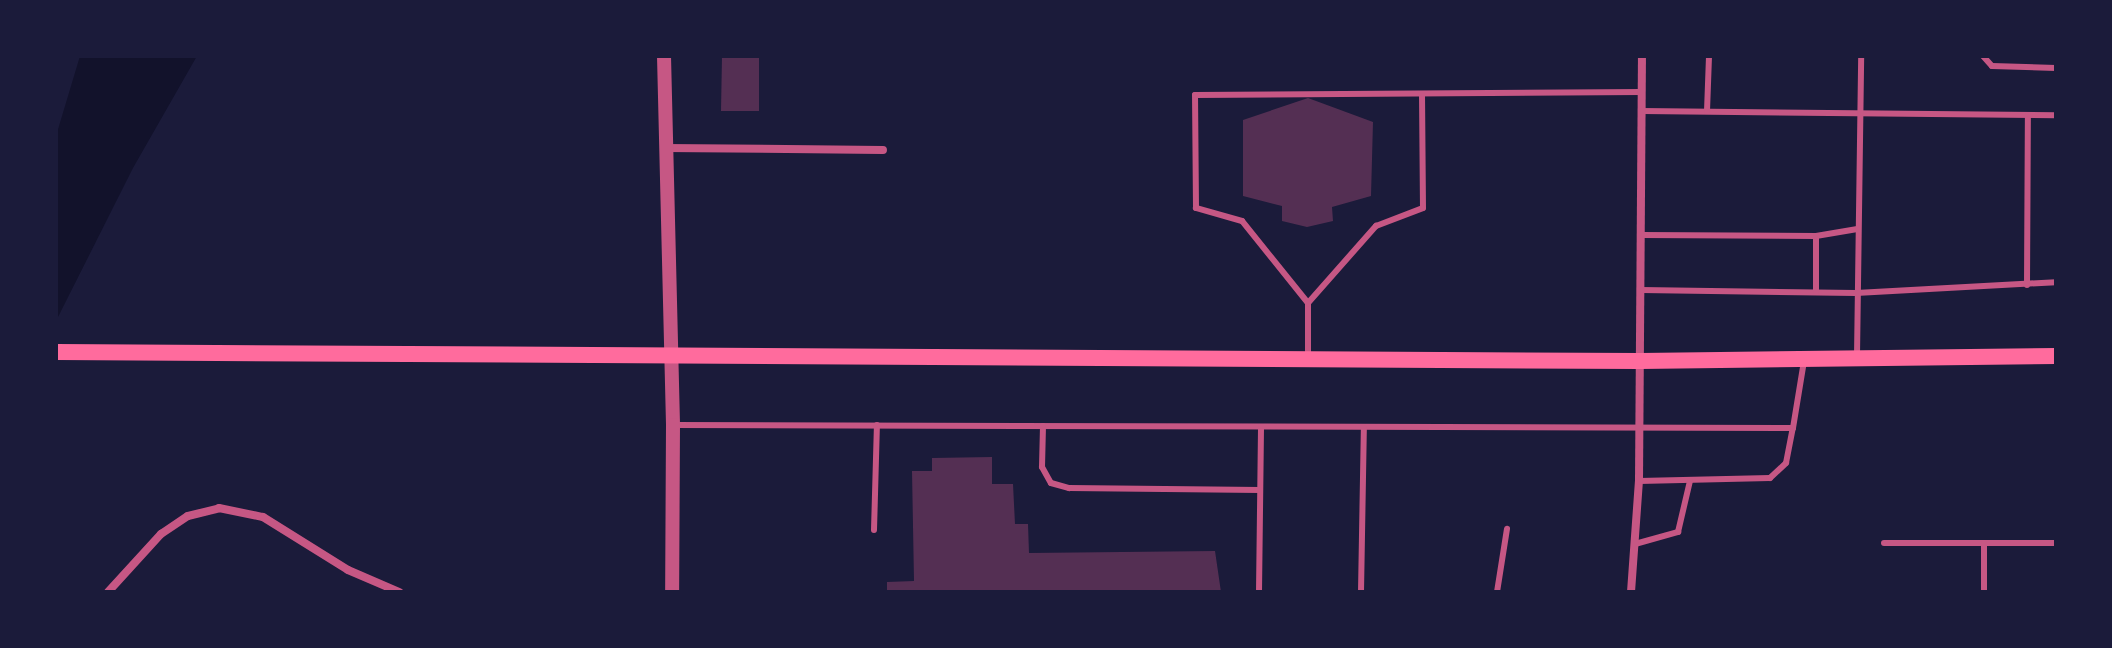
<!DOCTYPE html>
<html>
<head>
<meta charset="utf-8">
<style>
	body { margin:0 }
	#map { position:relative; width:2112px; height:648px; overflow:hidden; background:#1b1b3a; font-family:"PT Sans",sans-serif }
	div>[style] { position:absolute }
	.water>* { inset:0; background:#12122b }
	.building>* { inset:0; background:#542f53 }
	.service>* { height:6px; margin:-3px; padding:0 3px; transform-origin:3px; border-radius:3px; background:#c65784 }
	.minor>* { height:8px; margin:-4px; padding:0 4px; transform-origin:4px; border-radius:4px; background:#c65784 }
	.tertiary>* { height:14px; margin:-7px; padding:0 7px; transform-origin:7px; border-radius:7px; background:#c65784 }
	.secondary>* { height:16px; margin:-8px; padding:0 8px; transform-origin:8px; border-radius:8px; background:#ff6b9d }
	span { translate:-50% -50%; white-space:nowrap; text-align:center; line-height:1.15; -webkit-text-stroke:6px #1b1b3a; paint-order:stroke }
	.frame { position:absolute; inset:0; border:58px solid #1b1b3a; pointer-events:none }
</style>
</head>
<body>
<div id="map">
	<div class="water">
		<div style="clip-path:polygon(80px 56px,197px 56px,133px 168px,56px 321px,56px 136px)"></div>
	</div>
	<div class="building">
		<div style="clip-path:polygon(722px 56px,759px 56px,759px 111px,721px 111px)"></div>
		<div style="clip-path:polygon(1308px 98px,1373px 122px,1371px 196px,1332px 207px,1333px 221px,1307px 227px,1282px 221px,1282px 206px,1243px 196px,1243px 120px)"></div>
		<div style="clip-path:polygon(992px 457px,992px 484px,1013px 484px,1015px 524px,1028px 524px,1029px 553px,1215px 551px,1221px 592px,887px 592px,887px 582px,914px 581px,912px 471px,932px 471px,932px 458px)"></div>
	</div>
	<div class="service">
		<div style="left:1983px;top:56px;width:13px;rotate:48deg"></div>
		<div style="left:1992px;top:66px;width:64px;rotate:1.8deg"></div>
		<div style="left:1642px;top:111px;width:414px;rotate:0.6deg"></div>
		<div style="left:1707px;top:111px;width:55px;rotate:-87.9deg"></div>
		<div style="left:1641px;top:235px;width:175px;rotate:0.3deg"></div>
		<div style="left:1816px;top:236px;width:42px;rotate:-9.7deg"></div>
		<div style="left:2027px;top:285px;width:170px;rotate:-89.7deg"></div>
		<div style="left:1641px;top:290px;width:215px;rotate:0.8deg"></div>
		<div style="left:1856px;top:293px;width:200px;rotate:-3.1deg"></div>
		<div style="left:1816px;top:291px;width:55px;rotate:-90deg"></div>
		<div style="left:1308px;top:303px;width:103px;rotate:-48.6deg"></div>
		<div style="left:1376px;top:226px;width:50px;rotate:-21deg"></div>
		<div style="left:1423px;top:208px;width:114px;rotate:-90.5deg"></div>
		<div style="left:1857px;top:356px;width:300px;rotate:-89.2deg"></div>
		<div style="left:1308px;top:359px;width:56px;rotate:-90deg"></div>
		<div style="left:1308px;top:303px;width:105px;rotate:-128.8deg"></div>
		<div style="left:1242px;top:221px;width:48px;rotate:-164.2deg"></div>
		<div style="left:1196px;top:208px;width:113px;rotate:-90.5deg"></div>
		<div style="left:1195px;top:95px;width:447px;rotate:-0.4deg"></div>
		<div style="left:673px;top:425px;width:1120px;rotate:0.15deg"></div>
		<div style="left:1793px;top:428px;width:68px;rotate:-80.7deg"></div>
		<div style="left:1043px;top:426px;width:41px;rotate:91.4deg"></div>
		<div style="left:1042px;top:467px;width:18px;rotate:61deg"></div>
		<div style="left:1051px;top:483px;width:19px;rotate:16deg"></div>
		<div style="left:1069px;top:488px;width:191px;rotate:0.6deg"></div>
		<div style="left:1639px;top:481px;width:131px;rotate:-1.3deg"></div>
		<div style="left:1770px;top:478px;width:22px;rotate:-43deg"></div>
		<div style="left:1786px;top:463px;width:36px;rotate:-79deg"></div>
		<div style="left:874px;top:530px;width:105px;rotate:-88.4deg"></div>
		<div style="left:1884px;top:543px;width:172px"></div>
		<div style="left:1635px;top:544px;width:45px;rotate:-15.6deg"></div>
		<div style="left:1678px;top:532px;width:52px;rotate:-76.8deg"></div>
		<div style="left:1259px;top:592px;width:165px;rotate:-89.3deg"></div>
		<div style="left:1361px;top:592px;width:164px;rotate:-89deg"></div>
		<div style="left:1497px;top:592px;width:64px;rotate:-81deg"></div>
		<div style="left:1984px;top:592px;width:48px;rotate:-90deg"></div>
	</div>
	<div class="minor">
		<div style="left:664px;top:148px;width:219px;rotate:0.5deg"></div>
		<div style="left:108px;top:592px;width:79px;rotate:-47.6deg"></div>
		<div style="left:161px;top:534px;width:32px;rotate:-34deg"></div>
		<div style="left:188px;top:516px;width:32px;rotate:-14deg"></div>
		<div style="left:219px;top:508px;width:45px;rotate:11.6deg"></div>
		<div style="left:263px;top:517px;width:100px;rotate:31.9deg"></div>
		<div style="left:348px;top:570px;width:56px;rotate:23.3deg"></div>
		<div style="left:1631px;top:592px;width:111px;rotate:-85.9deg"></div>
		<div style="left:1639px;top:481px;width:425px;rotate:-89.6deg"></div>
	</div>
	<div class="tertiary">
		<div style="left:664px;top:56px;width:369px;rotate:88.6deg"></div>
		<div style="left:673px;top:425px;width:167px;rotate:90.3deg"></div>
	</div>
	<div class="secondary">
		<div style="left:56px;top:352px;width:1584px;rotate:0.33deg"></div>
		<div style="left:1640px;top:361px;width:416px;rotate:-0.7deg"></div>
	</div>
	<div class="frame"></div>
</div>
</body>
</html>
